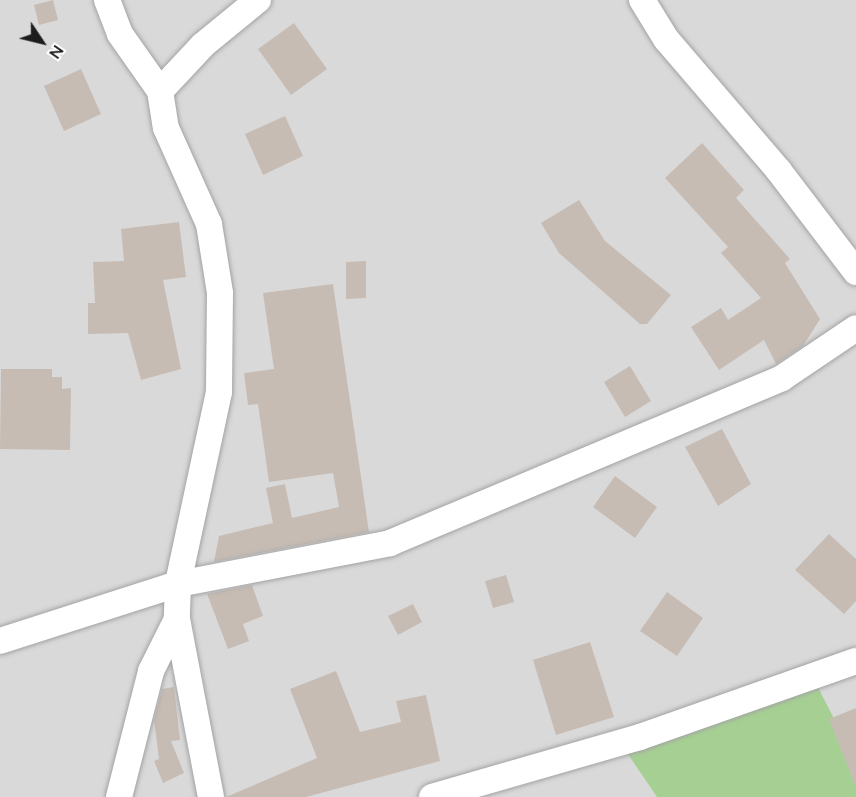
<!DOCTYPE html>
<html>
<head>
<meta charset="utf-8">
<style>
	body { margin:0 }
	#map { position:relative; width:856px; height:797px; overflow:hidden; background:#eeeae1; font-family:Lato,sans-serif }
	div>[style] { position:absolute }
	.residential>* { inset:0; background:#dad9d9 }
	.forest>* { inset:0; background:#a6d093 }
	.building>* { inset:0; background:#c6bcb4 }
	.roads { filter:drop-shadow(0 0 2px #a3a3a3) drop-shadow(0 0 2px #a3a3a3) }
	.minor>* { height:26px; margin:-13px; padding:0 13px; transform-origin:13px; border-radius:13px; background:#fff }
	span { translate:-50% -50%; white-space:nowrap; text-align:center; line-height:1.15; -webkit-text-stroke:4.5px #fff; paint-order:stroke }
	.north { position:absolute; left:12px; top:12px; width:60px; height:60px; -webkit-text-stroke:4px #fff; paint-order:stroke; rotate:125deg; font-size:16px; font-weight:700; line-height:24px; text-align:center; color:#1c1c1c }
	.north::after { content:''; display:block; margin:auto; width:21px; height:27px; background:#1c1c1c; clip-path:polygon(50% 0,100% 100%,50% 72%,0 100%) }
</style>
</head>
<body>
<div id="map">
	<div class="residential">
		<div style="clip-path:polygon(0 0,856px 0,856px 797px,0 797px)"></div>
	</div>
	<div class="forest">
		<div style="clip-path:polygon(806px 664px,847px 744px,856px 743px,856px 797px,657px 797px,619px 741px)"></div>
	</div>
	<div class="building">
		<div style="clip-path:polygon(53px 0,58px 20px,39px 25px,34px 5px)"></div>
		<div style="clip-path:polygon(294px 23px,327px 69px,291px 95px,258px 49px)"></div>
		<div style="clip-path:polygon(81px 69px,101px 114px,64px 131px,44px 86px)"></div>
		<div style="clip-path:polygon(285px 116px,303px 156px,263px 175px,245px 134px)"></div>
		<div style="clip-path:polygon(702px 143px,744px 190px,736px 198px,790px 259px,785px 263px,820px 319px,803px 346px,776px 364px,764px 340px,719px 370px,691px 327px,721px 308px,728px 320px,761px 298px,721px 253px,728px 247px,665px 178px)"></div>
		<div style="clip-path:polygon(579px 200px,605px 241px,671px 295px,647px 324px,640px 324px,559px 253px,541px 223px)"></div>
		<div style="clip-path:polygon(179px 222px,186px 277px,163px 280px,181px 369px,141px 380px,128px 333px,88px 334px,88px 303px,95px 303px,93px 262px,124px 261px,121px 229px)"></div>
		<div style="clip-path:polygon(366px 261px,366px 298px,346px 299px,346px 262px)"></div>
		<div style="clip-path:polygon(333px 284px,369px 532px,214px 562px,219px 536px,273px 523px,266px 488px,285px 484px,292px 518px,339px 507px,333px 473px,269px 482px,258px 404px,248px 405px,244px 373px,274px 369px,263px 293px)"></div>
		<div style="clip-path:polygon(630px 366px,651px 401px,625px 417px,604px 382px)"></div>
		<div style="clip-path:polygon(1px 369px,52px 369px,52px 377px,62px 377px,62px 389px,71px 388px,70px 450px,0 449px)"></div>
		<div style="clip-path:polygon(722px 429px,751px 484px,718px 506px,685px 447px)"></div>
		<div style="clip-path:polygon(615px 476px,657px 507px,635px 538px,593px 507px)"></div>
		<div style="clip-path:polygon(829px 534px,856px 559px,856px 601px,844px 614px,795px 570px)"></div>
		<div style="clip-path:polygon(506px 575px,514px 602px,493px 608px,485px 581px)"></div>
		<div style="clip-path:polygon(252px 585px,263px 616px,243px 624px,249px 641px,228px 649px,207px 594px)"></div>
		<div style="clip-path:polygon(667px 592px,703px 618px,677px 656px,640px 631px)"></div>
		<div style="clip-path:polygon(413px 604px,422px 622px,398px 635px,388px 616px)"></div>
		<div style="clip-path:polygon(590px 642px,614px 717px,556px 735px,533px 660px)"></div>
		<div style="clip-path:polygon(336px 671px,360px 732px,401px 722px,396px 701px,426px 695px,440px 761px,306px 797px,226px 797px,317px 758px,290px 689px)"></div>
		<div style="clip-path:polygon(174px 687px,180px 740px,171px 741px,184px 773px,163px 783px,154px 761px,159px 759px,154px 720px,162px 689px)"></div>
		<div style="clip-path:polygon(856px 708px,856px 785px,855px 785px,829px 719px)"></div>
	</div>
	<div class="roads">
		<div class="minor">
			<div style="left:107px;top:0;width:36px;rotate:69deg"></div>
			<div style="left:120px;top:34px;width:70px;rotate:54.9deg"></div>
			<div style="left:160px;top:91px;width:37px;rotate:81deg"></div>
			<div style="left:166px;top:128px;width:105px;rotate:65.9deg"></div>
			<div style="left:209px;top:224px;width:70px;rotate:80.9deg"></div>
			<div style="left:220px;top:293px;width:99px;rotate:90.6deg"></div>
			<div style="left:219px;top:392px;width:196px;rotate:102.1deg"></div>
			<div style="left:178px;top:584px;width:35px;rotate:92deg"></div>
			<div style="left:177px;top:619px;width:181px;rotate:79.2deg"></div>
			<div style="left:642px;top:0;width:46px;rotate:58.4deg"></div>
			<div style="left:666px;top:39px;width:174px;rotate:49.4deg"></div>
			<div style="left:779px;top:171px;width:127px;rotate:52.7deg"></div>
			<div style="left:160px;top:91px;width:63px;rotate:-46.9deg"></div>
			<div style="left:203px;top:45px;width:71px;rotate:-39.3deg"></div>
			<div style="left:0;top:641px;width:187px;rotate:-17.8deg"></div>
			<div style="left:178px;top:584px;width:216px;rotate:-10.9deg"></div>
			<div style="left:390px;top:543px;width:425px;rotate:-22.8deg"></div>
			<div style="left:782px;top:378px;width:89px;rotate:-34deg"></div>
			<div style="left:119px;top:797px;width:130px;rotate:-75.7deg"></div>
			<div style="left:151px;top:671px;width:58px;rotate:-63.4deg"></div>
			<div style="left:432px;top:797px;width:216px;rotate:-16.1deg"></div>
			<div style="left:640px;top:737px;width:229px;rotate:-19.4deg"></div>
		</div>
	</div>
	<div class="north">N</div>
</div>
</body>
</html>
